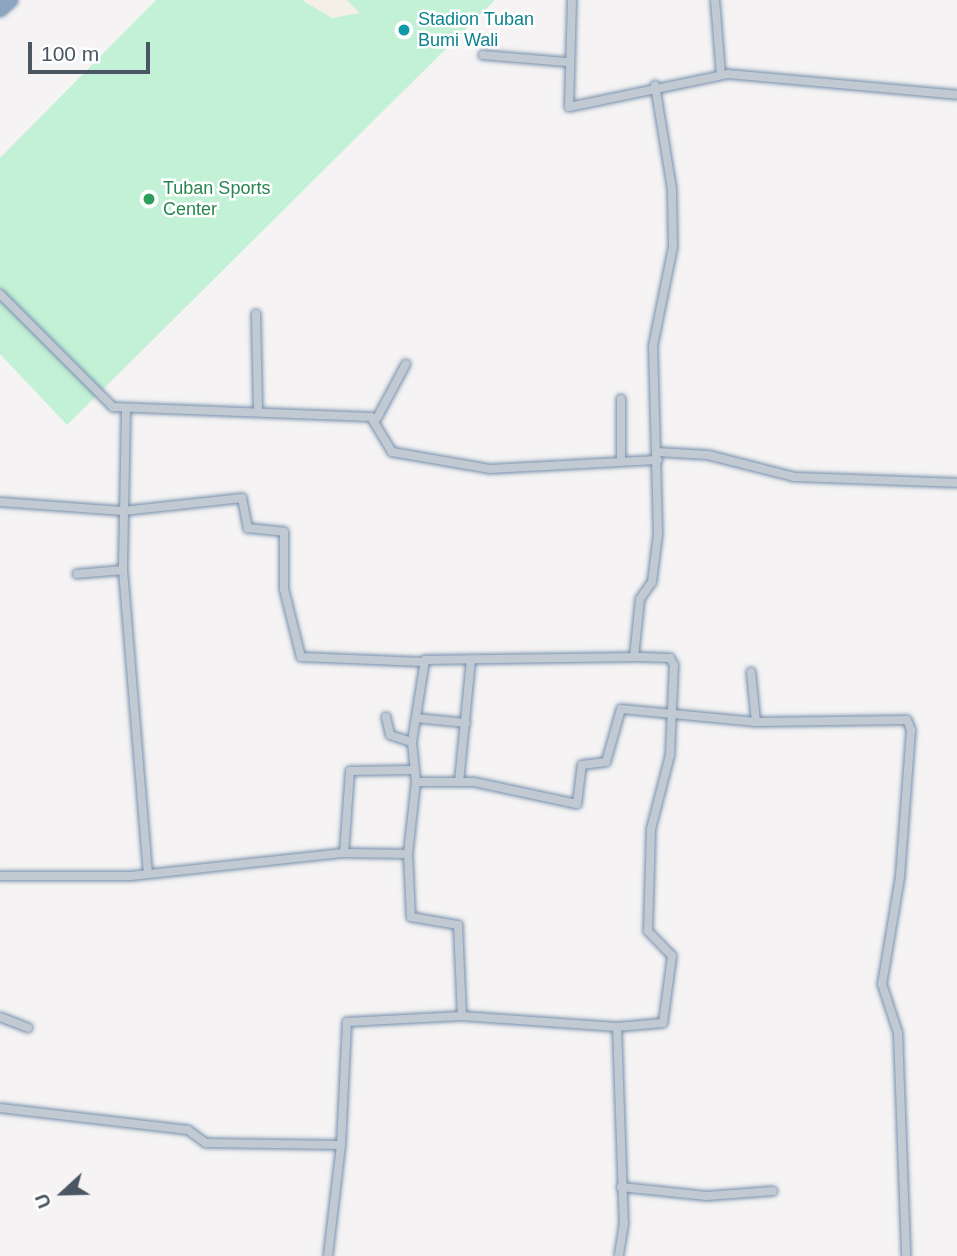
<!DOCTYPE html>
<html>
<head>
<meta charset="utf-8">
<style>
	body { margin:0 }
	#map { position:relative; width:957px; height:1256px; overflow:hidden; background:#f5f3f3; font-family:Helvetica,sans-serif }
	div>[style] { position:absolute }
	.green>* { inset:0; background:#c3f1d5 }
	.sand>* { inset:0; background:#f5f0e5 }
	.roads { filter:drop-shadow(0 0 2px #7690ad) drop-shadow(0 0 2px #7690ad) }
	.minor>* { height:8px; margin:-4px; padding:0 4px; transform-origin:4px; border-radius:4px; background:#c1cad2 }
	.highway>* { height:12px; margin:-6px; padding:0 6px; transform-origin:6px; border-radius:6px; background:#8ba5c1 }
	.dots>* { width:19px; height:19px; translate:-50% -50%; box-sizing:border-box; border:4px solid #fff; border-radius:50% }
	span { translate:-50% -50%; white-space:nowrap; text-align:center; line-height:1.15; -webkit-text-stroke:5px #fff; paint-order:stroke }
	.culture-label { font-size:18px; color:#0d838f }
	.left { translate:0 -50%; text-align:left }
	.leisure-label { font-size:18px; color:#27864d }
	.north { position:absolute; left:28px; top:1158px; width:70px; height:70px; -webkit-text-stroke:5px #fff; paint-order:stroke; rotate:248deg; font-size:19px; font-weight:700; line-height:28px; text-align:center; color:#4a5661 }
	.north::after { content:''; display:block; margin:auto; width:24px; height:32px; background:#4a5661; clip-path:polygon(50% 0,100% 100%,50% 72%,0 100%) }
	.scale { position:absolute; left:28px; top:42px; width:122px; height:32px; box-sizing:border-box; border:4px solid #4a5661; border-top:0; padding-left:9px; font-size:21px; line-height:24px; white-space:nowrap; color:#4a5661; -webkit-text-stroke:5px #fff; paint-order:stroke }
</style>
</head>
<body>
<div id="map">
	<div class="green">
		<div style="clip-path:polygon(156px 0,495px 0,67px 425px,0 354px,0 158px)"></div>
	</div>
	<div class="sand">
		<div style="clip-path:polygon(302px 0,347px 0,360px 13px,332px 18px)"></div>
	</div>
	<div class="roads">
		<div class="minor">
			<div style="left:572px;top:0;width:107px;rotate:91.6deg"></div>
			<div style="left:569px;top:107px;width:162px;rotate:-11.7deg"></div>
			<div style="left:728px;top:74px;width:230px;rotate:5.2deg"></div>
			<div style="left:715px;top:0;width:75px;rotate:85.4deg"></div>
			<div style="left:483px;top:55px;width:83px;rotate:4.8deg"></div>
			<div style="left:0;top:294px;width:160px;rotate:45deg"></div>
			<div style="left:113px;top:407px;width:258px;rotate:2.2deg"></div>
			<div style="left:371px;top:417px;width:41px;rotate:59deg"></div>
			<div style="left:392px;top:452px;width:99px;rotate:9.8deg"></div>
			<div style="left:490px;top:469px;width:168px;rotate:-3.1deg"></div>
			<div style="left:256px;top:314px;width:95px;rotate:88.8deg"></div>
			<div style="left:621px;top:399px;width:62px;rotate:90deg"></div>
			<div style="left:126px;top:409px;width:161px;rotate:91.1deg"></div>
			<div style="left:123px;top:570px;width:302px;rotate:85.3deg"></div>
			<div style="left:377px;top:418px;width:61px;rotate:-61.8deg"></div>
			<div style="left:657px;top:452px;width:51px;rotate:3.4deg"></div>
			<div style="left:708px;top:455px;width:89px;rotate:14.3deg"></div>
			<div style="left:794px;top:477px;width:163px;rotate:2.1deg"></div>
			<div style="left:0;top:502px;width:123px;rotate:4.2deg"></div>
			<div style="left:123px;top:511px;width:120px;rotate:-6.2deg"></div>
			<div style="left:242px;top:498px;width:31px;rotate:79deg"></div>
			<div style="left:248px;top:528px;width:36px;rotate:6deg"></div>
			<div style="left:284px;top:532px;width:57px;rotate:90deg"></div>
			<div style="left:284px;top:589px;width:70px;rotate:76deg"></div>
			<div style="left:301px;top:657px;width:122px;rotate:2.3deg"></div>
			<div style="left:77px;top:574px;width:46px;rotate:-5deg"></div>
			<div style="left:751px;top:672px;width:50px;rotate:84.3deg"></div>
			<div style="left:386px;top:717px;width:18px;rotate:77deg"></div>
			<div style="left:390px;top:735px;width:23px;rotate:18deg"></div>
			<div style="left:416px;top:718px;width:50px;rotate:5.7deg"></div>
			<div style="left:416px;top:782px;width:40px;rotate:-95.7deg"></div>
			<div style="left:412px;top:742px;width:83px;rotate:-81deg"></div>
			<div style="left:425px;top:660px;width:209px;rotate:-0.8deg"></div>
			<div style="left:459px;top:782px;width:123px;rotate:-84.4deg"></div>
			<div style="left:344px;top:853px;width:82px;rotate:-85.8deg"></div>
			<div style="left:350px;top:771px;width:63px;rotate:-0.9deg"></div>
			<div style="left:408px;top:854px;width:63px;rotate:87.3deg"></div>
			<div style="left:411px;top:917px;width:48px;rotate:9.7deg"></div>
			<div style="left:458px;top:925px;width:91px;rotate:87.5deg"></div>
			<div style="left:462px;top:1016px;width:155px;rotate:4.1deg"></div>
			<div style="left:617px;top:1027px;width:46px;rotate:-5deg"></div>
			<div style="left:663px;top:1023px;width:68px;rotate:-82.3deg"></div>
			<div style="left:672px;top:956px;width:35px;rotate:-134deg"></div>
			<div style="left:648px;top:931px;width:102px;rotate:-88.3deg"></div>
			<div style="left:651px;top:829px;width:76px;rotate:-75.6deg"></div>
			<div style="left:670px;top:755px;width:90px;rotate:-87.5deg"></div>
			<div style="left:674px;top:665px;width:8px;rotate:-120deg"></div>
			<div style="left:670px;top:658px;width:36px;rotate:-178deg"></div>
			<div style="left:634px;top:657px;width:58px;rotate:-84.1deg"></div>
			<div style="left:640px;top:599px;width:21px;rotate:-55deg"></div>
			<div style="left:652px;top:582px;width:48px;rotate:-82.9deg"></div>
			<div style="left:658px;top:534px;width:188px;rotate:-91.5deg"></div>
			<div style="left:653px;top:346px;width:101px;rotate:-78.6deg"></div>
			<div style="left:673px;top:247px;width:58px;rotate:-91deg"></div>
			<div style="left:672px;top:189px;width:105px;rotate:-99.3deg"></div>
			<div style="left:0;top:876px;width:131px"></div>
			<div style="left:131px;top:876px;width:214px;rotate:-6.2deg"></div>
			<div style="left:344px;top:853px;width:64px;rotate:0.9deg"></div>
			<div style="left:408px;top:854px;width:72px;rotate:-83.7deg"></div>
			<div style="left:416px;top:782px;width:58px"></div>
			<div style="left:474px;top:782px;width:105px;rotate:12.1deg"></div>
			<div style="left:577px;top:804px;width:39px;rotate:-83deg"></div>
			<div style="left:582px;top:765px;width:24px;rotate:-7deg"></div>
			<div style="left:606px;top:762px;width:55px;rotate:-74.2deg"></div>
			<div style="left:621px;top:709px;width:136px;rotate:5.5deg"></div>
			<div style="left:756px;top:722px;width:151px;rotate:-0.8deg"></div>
			<div style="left:907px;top:720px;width:11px;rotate:68deg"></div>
			<div style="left:911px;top:730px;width:147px;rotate:94.3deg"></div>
			<div style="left:900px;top:877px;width:109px;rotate:99.5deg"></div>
			<div style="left:882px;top:984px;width:52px;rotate:71.9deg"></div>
			<div style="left:898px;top:1033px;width:223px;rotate:87.9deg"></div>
			<div style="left:0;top:1017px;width:30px;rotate:21deg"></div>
			<div style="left:617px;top:1027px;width:196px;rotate:88deg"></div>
			<div style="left:624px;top:1223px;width:33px;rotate:99deg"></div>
			<div style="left:0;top:1108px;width:189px;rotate:6.7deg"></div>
			<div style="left:188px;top:1130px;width:22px;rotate:36deg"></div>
			<div style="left:206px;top:1143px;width:135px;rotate:0.8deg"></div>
			<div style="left:341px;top:1145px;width:112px;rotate:96.7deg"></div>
			<div style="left:341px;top:1145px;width:123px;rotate:-87.2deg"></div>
			<div style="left:347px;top:1022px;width:115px;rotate:-3deg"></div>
			<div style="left:621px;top:1187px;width:86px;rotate:6deg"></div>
			<div style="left:707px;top:1196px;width:66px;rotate:-4.3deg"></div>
		</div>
		<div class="highway">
			<div style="left:0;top:10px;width:15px;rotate:-42deg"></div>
		</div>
	</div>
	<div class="dots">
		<div style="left:404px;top:30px;background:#0f9aa8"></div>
		<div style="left:149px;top:199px;background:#2e9e5b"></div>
	</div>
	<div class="culture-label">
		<span class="left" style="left:418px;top:30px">Stadion Tuban<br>Bumi Wali</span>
	</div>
	<div class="leisure-label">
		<span class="left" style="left:163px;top:199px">Tuban Sports<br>Center</span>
	</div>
	<div class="north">U</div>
	<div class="scale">100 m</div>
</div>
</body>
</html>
